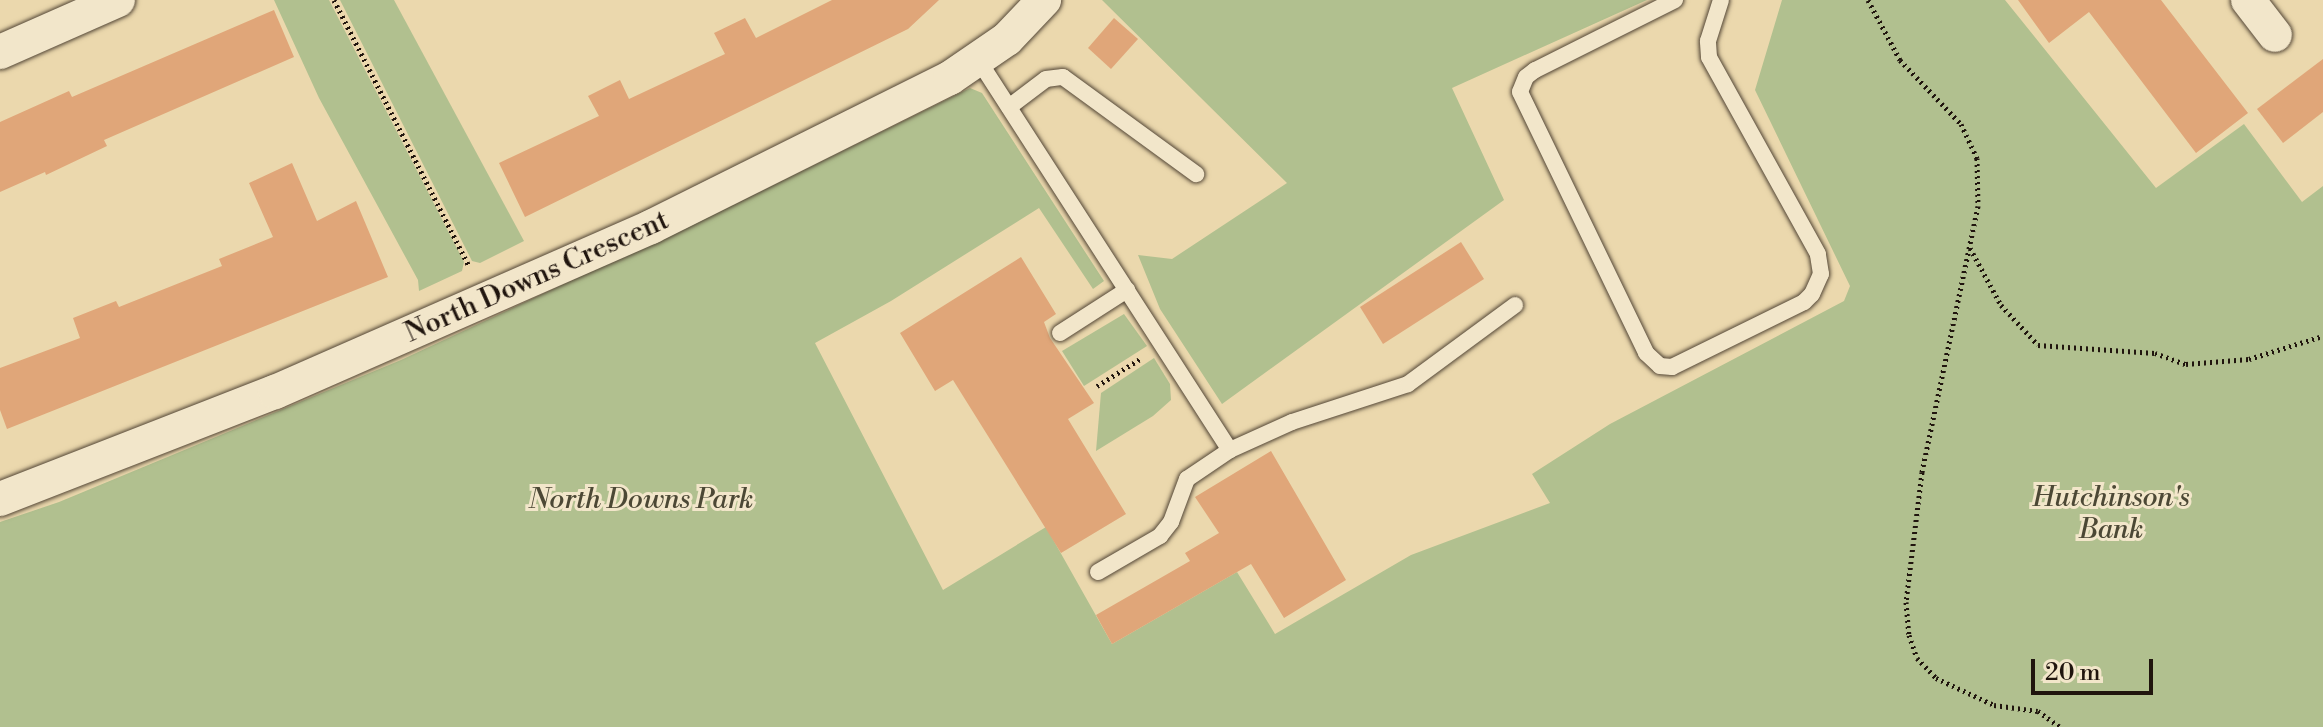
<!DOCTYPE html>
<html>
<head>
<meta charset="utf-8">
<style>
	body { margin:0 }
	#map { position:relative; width:2323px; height:727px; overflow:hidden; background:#ebd8ad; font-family:"Libre Bodoni",serif }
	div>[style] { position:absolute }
	.green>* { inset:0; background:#b1c08f }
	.building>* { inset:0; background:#e0a679 }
	.path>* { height:5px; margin-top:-2.5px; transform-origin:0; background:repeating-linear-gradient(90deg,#20150e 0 2px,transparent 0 6px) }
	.roads { filter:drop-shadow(0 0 2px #534636) drop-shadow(0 0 2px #534636) }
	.service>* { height:16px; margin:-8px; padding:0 8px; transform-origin:8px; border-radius:8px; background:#f2e6ca }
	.minor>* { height:34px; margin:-17px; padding:0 17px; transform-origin:17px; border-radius:17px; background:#f2e6ca }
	span { translate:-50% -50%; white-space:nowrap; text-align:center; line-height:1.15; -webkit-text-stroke:6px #f2e6ca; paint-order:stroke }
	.street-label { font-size:28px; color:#20150e }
	.park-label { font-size:28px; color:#4c4835; font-style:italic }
	.scale { position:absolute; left:2031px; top:659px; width:122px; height:36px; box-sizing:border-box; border:4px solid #20150e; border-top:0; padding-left:10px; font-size:24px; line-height:28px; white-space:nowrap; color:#20150e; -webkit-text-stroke:6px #f2e6ca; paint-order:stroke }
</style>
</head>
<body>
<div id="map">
	<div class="green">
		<div style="clip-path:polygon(274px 0,329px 0,464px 262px,462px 271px,419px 291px,418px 280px,319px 98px)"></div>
		<div style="clip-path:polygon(340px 0,394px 0,524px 241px,480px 263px,472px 261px)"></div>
		<div style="clip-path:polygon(1102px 0,1647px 0,1452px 88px,1504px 200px,1222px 404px,1160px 309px,1138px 255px,1172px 259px,1287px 183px)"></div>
		<div style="clip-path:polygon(1782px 0,2005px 0,2156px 188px,2244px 124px,2302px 202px,2323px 186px,2323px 727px,0 727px,0 522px,59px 502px,401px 360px,727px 208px,970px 88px,982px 93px,1104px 281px,1093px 289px,1039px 208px,891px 301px,815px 343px,943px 590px,1046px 527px,1112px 644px,1237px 572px,1275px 634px,1411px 555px,1550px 503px,1532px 474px,1610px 424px,1844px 301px,1850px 286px,1755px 90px)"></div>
		<div style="clip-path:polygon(1124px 314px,1147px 346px,1084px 386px,1062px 351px)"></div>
		<div style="clip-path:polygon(1154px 358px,1170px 384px,1171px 400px,1153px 416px,1096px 451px,1101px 393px)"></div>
	</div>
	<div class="building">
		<div style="clip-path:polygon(832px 0,939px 0,908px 29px,525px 217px,499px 163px,599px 116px,588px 96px,620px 80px,629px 99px,725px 54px,714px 33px,745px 18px,756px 38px)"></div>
		<div style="clip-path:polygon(2018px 0,2161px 0,2248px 113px,2196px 153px,2089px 12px,2049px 43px)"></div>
		<div style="clip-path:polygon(274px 10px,294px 57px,104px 140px,107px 146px,46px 175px,45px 172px,0 192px,0 122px,69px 91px,72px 97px)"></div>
		<div style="clip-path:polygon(1114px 18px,1138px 39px,1111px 69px,1088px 48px)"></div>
		<div style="clip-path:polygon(2323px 59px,2323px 112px,2283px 143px,2257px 109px)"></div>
		<div style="clip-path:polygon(292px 163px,317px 221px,356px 201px,388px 277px,7px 429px,0 410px,0 368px,80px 338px,73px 318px,116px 301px,119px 307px,222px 266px,219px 259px,273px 237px,249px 183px)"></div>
		<div style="clip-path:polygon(1461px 242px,1484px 279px,1383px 344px,1360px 307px)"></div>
		<div style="clip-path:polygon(1021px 257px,1056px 314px,1044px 322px,1050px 338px,1094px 403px,1068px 419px,1126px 514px,1061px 553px,953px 380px,935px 391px,900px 333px)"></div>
		<div style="clip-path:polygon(1271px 451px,1346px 580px,1284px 618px,1251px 564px,1112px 644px,1096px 615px,1190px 561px,1185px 553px,1219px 533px,1195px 497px)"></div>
	</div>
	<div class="path">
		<div style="left:334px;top:0;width:298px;rotate:63.1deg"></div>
		<div style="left:1868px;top:0;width:68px;rotate:61.9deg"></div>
		<div style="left:1900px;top:60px;width:88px;rotate:46.4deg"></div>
		<div style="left:1961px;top:124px;width:38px;rotate:65deg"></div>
		<div style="left:1977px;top:158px;width:48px;rotate:88.8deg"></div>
		<div style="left:1978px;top:206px;width:272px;rotate:101.9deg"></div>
		<div style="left:1922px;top:472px;width:131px;rotate:97deg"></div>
		<div style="left:1906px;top:602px;width:33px;rotate:85deg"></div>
		<div style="left:1909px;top:635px;width:24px;rotate:71deg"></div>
		<div style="left:1917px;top:658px;width:28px;rotate:46deg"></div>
		<div style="left:1936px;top:678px;width:64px;rotate:25deg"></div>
		<div style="left:1994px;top:705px;width:44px;rotate:7.8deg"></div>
		<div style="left:2038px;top:711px;width:27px;rotate:36deg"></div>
		<div style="left:1970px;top:248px;width:65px;rotate:61.5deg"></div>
		<div style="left:2001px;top:305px;width:54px;rotate:47.2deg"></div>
		<div style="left:2038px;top:345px;width:117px;rotate:3.9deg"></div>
		<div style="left:2155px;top:353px;width:33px;rotate:20deg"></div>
		<div style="left:2186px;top:364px;width:63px;rotate:-4.5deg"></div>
		<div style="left:2249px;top:359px;width:77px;rotate:-17.3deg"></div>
		<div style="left:1097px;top:386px;width:51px;rotate:-32.1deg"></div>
	</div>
	<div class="roads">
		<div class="service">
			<div style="left:1675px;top:0;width:157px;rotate:153.4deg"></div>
			<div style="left:1535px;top:70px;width:11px;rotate:142deg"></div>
			<div style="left:1526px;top:77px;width:16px;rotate:112deg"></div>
			<div style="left:1520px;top:92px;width:290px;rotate:64.2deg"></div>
			<div style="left:1646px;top:353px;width:19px;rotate:43deg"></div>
			<div style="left:1660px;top:366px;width:12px;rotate:5deg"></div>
			<div style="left:1672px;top:367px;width:147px;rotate:-26.2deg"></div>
			<div style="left:1804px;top:302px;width:11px;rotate:-45deg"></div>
			<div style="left:1812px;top:294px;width:22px;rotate:-66deg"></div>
			<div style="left:1821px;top:274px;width:20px;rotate:-99deg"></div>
			<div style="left:1818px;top:254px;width:225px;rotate:-119deg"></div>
			<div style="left:1709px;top:57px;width:16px;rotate:-94deg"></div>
			<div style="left:1708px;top:41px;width:43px;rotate:-72.4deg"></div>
			<div style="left:979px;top:61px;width:463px;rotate:57.2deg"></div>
			<div style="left:1230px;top:450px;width:68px;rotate:-24.3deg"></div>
			<div style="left:1292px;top:422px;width:122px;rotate:-18.1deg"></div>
			<div style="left:1408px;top:384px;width:133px;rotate:-36.4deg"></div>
			<div style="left:1009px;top:107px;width:46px;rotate:-37.1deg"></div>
			<div style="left:1046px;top:79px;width:17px;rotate:-7deg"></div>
			<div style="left:1063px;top:77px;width:165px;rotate:36.1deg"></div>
			<div style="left:1060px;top:333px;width:80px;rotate:-32.7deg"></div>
			<div style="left:1098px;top:572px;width:72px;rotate:-30.1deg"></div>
			<div style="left:1160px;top:536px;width:18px;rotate:-52deg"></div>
			<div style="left:1171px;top:522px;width:46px;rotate:-69.6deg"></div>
			<div style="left:1187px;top:479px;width:52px;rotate:-34deg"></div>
		</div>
		<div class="minor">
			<div style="left:2248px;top:0;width:44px;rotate:52.4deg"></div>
			<div style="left:0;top:52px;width:129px;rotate:-23.8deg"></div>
			<div style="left:0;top:499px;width:295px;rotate:-21.3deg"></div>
			<div style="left:275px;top:392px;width:411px;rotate:-23.7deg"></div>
			<div style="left:651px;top:227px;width:334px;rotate:-26.5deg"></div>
			<div style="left:950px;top:78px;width:69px;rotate:-34.4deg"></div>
			<div style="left:1007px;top:39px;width:54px;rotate:-46.5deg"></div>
		</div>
	</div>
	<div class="street-label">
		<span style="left:537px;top:277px;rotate:-24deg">North Downs Crescent</span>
	</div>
	<div class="park-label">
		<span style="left:2111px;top:514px">Hutchinson's<br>Bank</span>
		<span style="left:641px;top:500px">North Downs Park</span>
	</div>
	<div class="scale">20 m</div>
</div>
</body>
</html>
